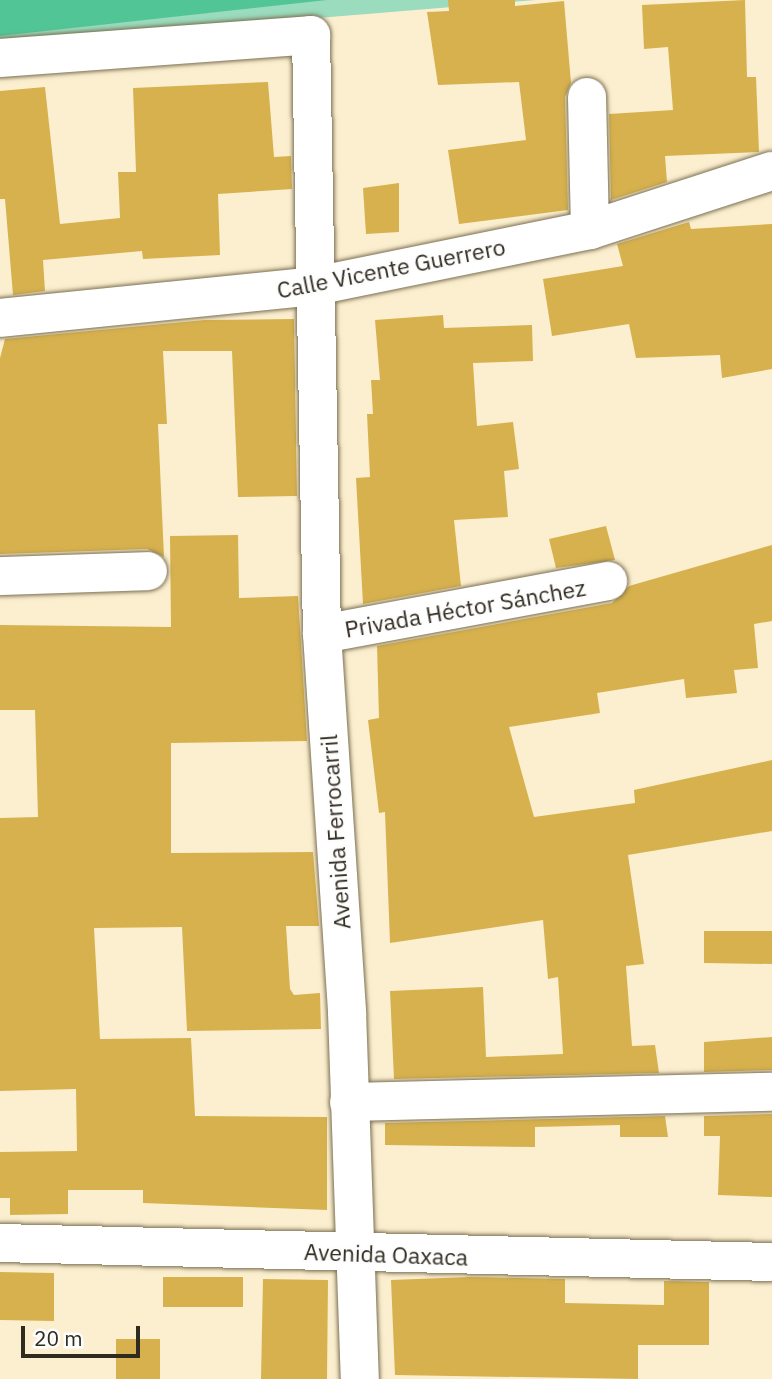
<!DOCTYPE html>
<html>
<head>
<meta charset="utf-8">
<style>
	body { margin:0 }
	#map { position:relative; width:772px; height:1379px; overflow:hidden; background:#fcefcf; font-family:"IBM Plex Sans",sans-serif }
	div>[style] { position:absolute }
	.green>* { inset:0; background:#9adcbd }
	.forest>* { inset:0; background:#52c596 }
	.building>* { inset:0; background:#d7b14d }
	.roads { filter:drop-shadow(0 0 2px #7b7053) drop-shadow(0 0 2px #7b7053) }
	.minor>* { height:38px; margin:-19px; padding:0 19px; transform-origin:19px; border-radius:19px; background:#fff }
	span { translate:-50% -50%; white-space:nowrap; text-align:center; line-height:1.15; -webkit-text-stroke:5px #fdfdfd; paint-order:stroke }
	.street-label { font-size:23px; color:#302b1f }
	.scale { position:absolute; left:21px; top:1326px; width:119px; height:32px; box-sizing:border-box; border:4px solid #302b1f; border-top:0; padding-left:9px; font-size:21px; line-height:24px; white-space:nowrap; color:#302b1f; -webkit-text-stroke:5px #fdfdfd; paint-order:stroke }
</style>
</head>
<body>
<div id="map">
	<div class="green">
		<div style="clip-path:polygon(0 0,536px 0,0 44px)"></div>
	</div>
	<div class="forest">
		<div style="clip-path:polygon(0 0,327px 0,0 36px)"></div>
	</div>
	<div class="building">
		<div style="clip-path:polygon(448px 0,515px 0,515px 6px,564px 1px,571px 83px,565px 97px,568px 210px,459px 224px,448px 150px,526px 140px,519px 82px,438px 85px,427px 12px,449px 11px)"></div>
		<div style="clip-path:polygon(745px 0,747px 77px,756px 77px,759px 152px,665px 156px,667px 182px,611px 200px,609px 114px,673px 110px,668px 47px,644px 49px,642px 5px)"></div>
		<div style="clip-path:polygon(268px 82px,274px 157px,291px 156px,292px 189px,218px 194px,220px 255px,143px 259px,142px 251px,43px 260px,45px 291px,13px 295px,5px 199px,0 199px,0 91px,45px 87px,60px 224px,120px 218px,118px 172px,136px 172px,133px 88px)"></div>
		<div style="clip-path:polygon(399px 183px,399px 232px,366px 234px,363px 188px)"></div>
		<div style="clip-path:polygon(689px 222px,691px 229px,772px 224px,772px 369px,722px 378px,720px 355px,636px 358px,629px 324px,552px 336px,543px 279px,623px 266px,617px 244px)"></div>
		<div style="clip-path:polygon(443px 315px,444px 328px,532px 325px,533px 361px,473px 363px,477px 426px,513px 422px,519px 469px,504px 471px,508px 517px,454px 520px,461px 586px,363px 604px,356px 478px,370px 477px,367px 414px,373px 414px,371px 380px,380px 380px,375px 320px)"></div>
		<div style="clip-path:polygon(294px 319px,297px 496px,238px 497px,232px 351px,163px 351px,167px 424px,158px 424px,164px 557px,147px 549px,0 554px,0 358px,5px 339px,205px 320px)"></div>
		<div style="clip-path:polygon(606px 526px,615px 560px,556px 568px,549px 539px)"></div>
		<div style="clip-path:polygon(238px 535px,239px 598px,298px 596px,307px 741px,171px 743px,171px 853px,313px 852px,319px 926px,286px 926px,290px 989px,294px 995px,320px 993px,321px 1029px,187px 1031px,182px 927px,94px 928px,100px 1039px,191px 1038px,195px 1116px,327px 1117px,327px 1210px,143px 1203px,143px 1190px,68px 1190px,68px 1214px,10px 1215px,10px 1198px,0 1198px,0 1152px,77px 1151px,76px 1089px,0 1091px,0 818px,38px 817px,35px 710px,0 710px,0 625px,171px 627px,170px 536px)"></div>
		<div style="clip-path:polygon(772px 545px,772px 621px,754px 624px,758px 668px,734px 670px,737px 693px,686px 698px,684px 679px,597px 693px,600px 713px,509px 727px,534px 817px,635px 803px,634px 790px,772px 760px,772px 831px,628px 855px,644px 964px,626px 966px,632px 1046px,655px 1045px,659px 1073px,394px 1079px,390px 991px,483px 987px,486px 1057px,563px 1054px,558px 977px,548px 979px,543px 920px,390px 943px,385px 812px,379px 813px,368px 720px,379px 718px,377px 646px,612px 603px,629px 586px)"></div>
		<div style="clip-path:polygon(704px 931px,772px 931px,772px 964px,704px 963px)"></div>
		<div style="clip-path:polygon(772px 1037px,772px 1070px,704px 1072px,704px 1042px)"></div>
		<div style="clip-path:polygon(772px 1114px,772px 1197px,718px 1195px,720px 1136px,704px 1136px,704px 1116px)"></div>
		<div style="clip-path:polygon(665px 1116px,668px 1137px,620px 1137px,620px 1125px,535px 1127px,535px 1147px,385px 1145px,385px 1123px)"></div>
		<div style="clip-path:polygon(0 1272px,54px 1273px,54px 1321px,0 1320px)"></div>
		<div style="clip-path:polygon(163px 1277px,243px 1277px,243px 1307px,163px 1307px)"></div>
		<div style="clip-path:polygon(469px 1277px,565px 1279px,565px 1303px,664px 1305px,664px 1281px,709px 1282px,709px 1345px,638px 1345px,638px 1379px,395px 1375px,391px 1280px)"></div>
		<div style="clip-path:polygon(263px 1279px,328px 1280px,327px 1379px,261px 1379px)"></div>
		<div style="clip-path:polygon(116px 1339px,160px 1339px,160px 1379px,116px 1379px)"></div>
	</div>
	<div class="roads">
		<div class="minor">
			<div style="left:0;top:58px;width:312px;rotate:-4.2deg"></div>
			<div style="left:311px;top:35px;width:599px;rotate:88.95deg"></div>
			<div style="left:322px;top:634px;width:379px;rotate:86.2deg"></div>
			<div style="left:347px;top:1012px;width:367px;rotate:88deg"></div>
			<div style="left:587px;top:97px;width:133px;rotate:88.7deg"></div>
			<div style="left:0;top:318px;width:317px;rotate:-5.8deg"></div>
			<div style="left:315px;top:286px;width:281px;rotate:-11.5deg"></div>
			<div style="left:590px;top:230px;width:191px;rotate:-18deg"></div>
			<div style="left:0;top:576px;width:148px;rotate:-1.9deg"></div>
			<div style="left:322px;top:634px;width:291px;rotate:-10.5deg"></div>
			<div style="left:349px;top:1102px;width:423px;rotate:-1.4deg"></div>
			<div style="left:0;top:1243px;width:772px;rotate:1.41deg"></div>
		</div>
	</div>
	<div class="street-label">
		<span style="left:391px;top:268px;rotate:-11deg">Calle Vicente Guerrero</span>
		<span style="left:465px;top:608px;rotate:-10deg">Privada Héctor Sánchez</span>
		<span style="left:335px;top:832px;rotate:-94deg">Avenida Ferrocarril</span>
		<span style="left:386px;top:1254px;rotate:2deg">Avenida Oaxaca</span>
	</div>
	<div class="scale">20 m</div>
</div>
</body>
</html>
